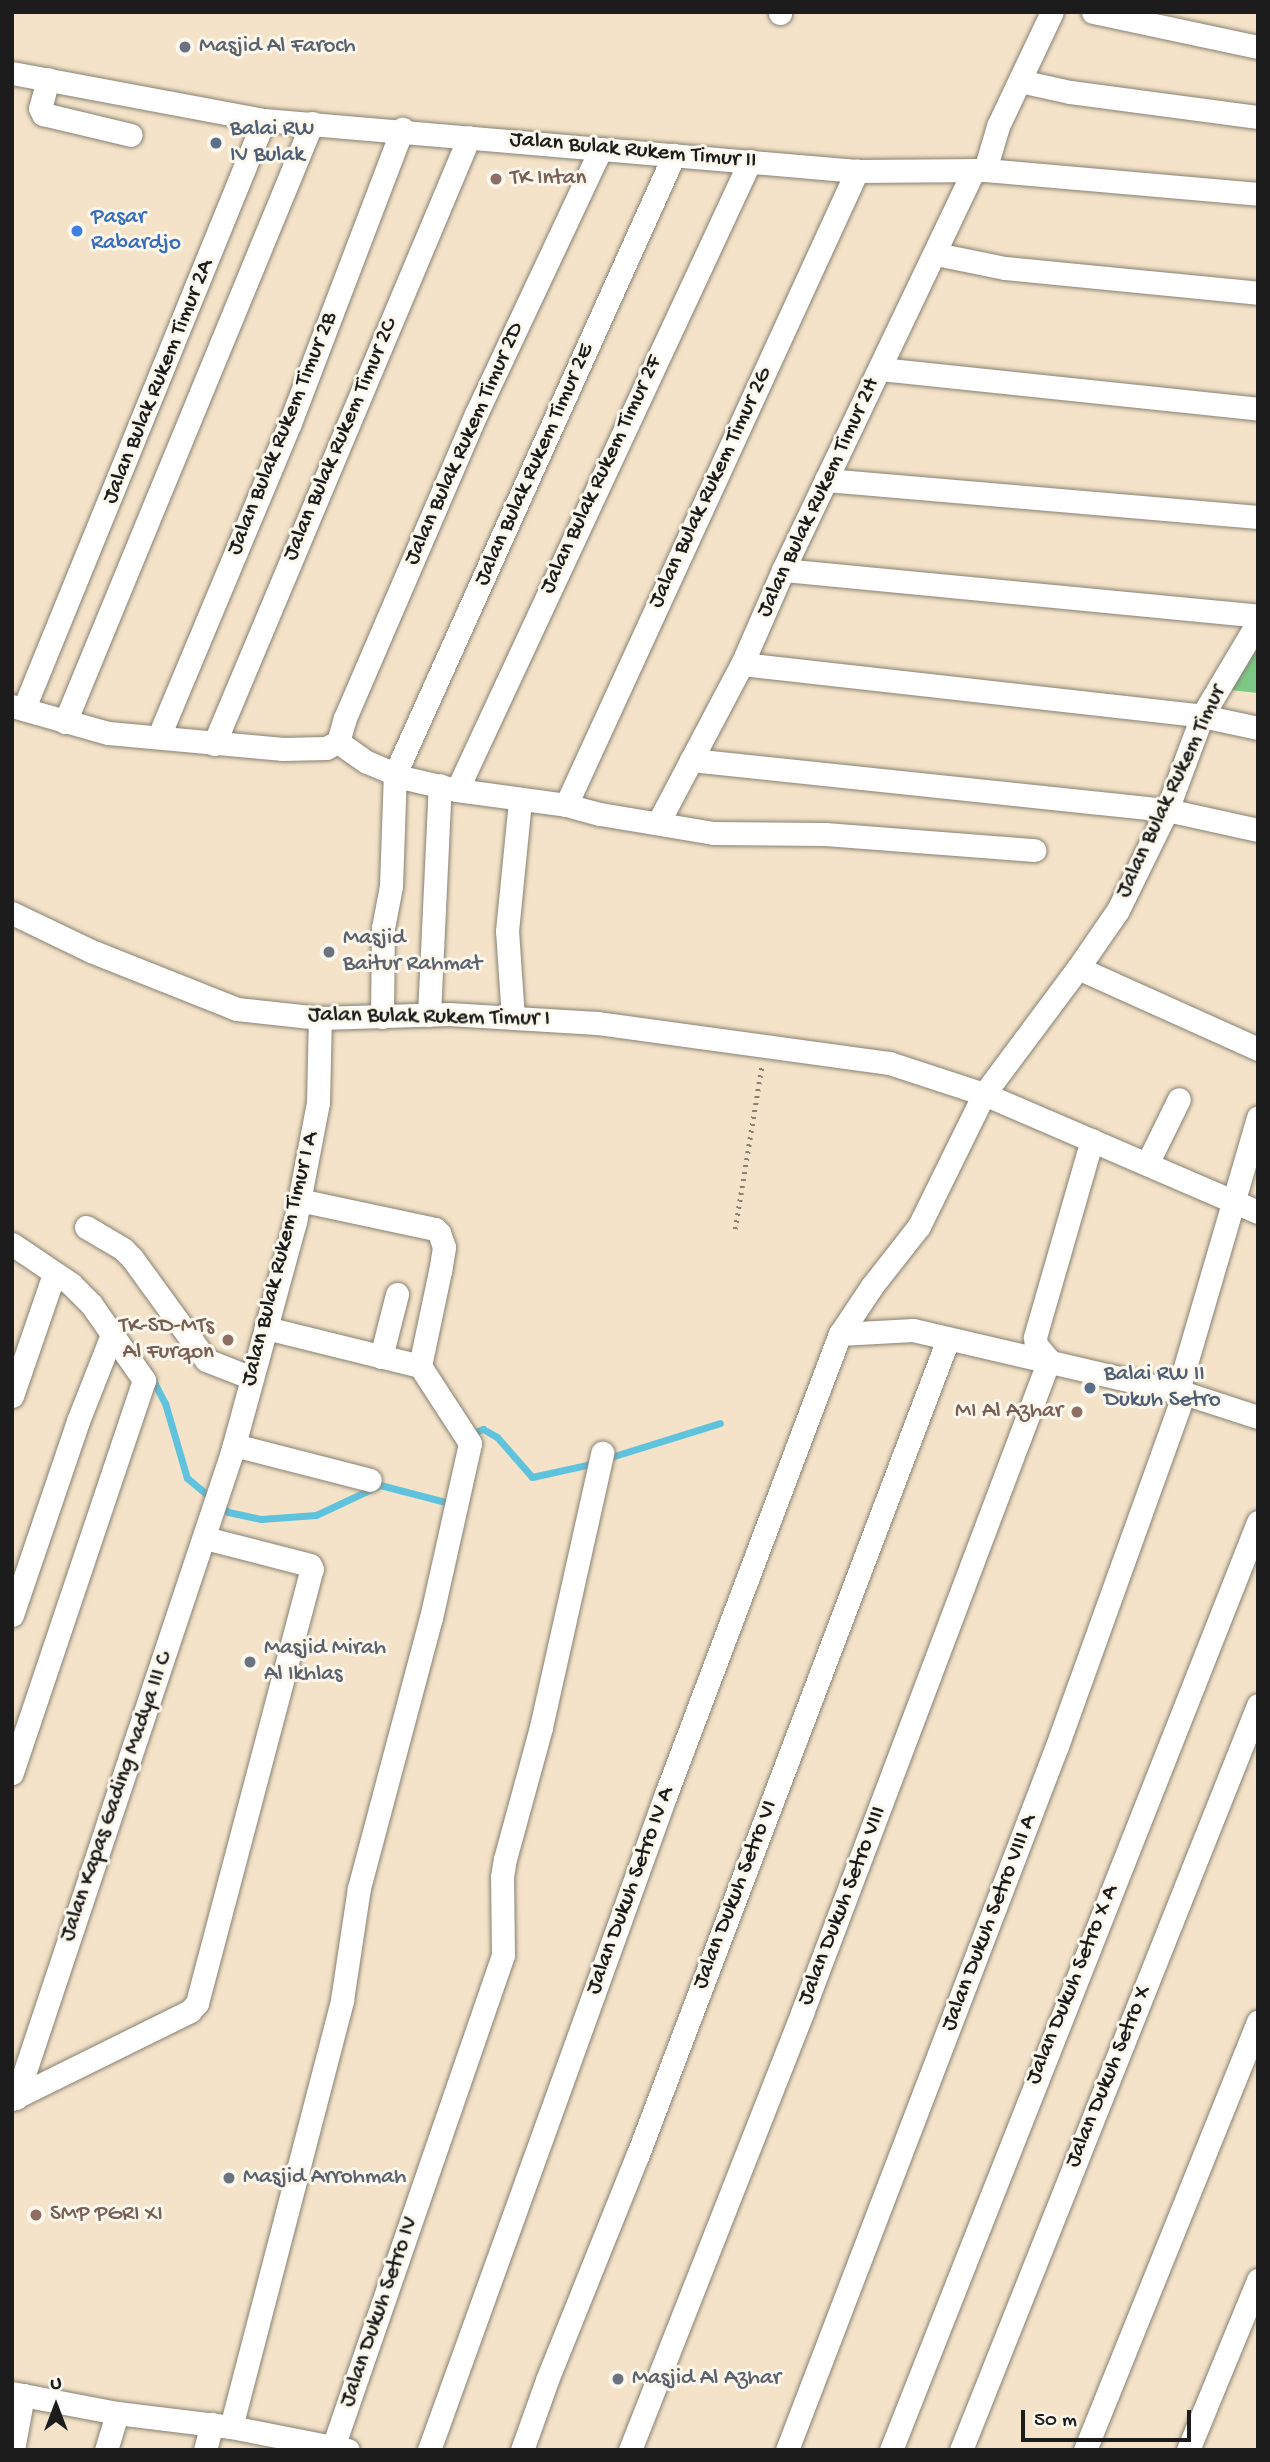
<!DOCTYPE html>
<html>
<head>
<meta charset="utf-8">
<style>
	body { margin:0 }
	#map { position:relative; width:1270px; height:2462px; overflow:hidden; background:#f4e3c9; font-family:"Gochi Hand",sans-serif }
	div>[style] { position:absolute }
	.green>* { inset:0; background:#7dc886 }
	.stream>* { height:7px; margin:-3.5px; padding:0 3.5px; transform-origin:3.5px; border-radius:3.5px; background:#60c3de }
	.path>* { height:4.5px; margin-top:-2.25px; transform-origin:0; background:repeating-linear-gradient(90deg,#888072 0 2px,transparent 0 7px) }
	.roads { filter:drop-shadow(0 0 2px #888072) drop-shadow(0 0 2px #888072) }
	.minor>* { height:23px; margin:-11.5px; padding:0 11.5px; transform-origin:11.5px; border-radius:11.5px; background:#fff }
	.dots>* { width:19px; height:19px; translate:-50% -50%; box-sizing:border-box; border:4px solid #fbf7ec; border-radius:50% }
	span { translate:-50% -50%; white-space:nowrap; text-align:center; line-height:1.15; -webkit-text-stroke:6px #fbf7ec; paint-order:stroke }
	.worship-label { font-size:23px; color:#5b616d }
	.left { translate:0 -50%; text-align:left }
	.service-label { font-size:23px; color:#4e5e75 }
	.street-label { font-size:23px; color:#1c1c1c }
	.education-label { font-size:23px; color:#785e54 }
	.right { translate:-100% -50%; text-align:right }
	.shop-label { font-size:23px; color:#366cbe }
	.frame { position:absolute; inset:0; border:14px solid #1c1c1c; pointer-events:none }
	.north { position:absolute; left:21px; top:2371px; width:70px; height:70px; -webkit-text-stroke:5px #fbf7ec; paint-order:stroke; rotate:0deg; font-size:19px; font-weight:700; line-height:28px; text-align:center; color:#1c1c1c }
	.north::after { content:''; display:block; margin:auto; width:24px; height:32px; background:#1c1c1c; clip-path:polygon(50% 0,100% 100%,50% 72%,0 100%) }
	.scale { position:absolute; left:1021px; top:2410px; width:170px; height:32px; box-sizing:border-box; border:4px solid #1c1c1c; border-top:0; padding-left:9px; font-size:21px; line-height:24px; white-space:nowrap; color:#1c1c1c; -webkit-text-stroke:5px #fbf7ec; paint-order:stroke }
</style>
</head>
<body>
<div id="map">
	<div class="green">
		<div style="clip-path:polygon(1258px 637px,1258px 693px,1229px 690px)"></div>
	</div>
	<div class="stream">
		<div style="left:151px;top:1376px;width:30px;rotate:63deg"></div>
		<div style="left:165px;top:1403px;width:78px;rotate:73.7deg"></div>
		<div style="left:187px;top:1478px;width:53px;rotate:39.7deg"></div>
		<div style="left:228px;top:1512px;width:34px;rotate:12deg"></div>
		<div style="left:261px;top:1519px;width:55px;rotate:-4.2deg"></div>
		<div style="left:316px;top:1515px;width:71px;rotate:-25.1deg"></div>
		<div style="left:380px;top:1485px;width:71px;rotate:14.6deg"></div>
		<div style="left:449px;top:1503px;width:3px;rotate:-72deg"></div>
		<div style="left:473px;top:1433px;width:11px;rotate:-22deg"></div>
		<div style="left:483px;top:1429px;width:16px;rotate:30deg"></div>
		<div style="left:497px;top:1437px;width:53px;rotate:48.8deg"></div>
		<div style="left:532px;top:1477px;width:60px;rotate:-12.4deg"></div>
		<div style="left:611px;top:1457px;width:114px;rotate:-17.3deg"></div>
	</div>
	<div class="path">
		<div style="left:735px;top:1229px;width:166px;rotate:-80.7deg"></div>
	</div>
	<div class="roads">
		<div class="minor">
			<div style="left:1093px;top:12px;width:169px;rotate:12deg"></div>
			<div style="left:780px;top:13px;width:1px;rotate:-90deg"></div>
			<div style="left:12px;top:73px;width:256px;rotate:10.6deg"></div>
			<div style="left:264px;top:120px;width:595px;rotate:4.92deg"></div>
			<div style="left:857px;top:171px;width:128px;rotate:-0.4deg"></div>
			<div style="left:985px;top:170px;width:274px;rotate:5deg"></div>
			<div style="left:48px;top:79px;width:30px;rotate:105deg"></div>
			<div style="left:40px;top:108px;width:7px;rotate:63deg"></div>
			<div style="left:43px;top:114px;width:90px;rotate:13.4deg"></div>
			<div style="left:1020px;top:81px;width:51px;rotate:12.4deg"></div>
			<div style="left:1070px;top:92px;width:190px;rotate:7.6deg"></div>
			<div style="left:985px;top:170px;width:46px;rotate:-73.5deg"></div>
			<div style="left:998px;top:126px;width:126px;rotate:-64.7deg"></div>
			<div style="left:936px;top:254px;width:70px;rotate:11.5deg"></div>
			<div style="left:1005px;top:268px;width:254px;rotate:5.6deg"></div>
			<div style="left:880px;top:369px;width:380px;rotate:6deg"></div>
			<div style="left:826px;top:480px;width:434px;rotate:4.9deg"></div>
			<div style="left:783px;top:570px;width:477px;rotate:5.5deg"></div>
			<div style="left:742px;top:664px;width:463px;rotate:6.4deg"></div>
			<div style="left:1202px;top:716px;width:57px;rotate:12.1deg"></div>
			<div style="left:12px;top:706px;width:100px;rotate:15.7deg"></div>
			<div style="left:108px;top:733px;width:176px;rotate:5.2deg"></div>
			<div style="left:283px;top:749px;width:43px;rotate:-1.3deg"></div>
			<div style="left:326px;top:748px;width:13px;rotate:-27deg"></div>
			<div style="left:24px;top:708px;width:635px;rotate:-67.8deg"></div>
			<div style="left:65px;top:722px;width:648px;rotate:-67.59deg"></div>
			<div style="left:159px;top:736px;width:339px;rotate:-67.3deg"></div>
			<div style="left:290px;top:423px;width:315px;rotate:-69.1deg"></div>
			<div style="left:338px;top:742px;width:35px;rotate:35deg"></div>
			<div style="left:367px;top:762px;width:41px;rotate:22.8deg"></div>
			<div style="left:405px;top:778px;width:53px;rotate:13deg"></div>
			<div style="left:457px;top:790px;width:110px;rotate:7.8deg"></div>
			<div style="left:566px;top:805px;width:35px;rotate:15deg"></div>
			<div style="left:600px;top:814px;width:115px;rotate:9.5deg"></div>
			<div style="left:713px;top:833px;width:112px;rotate:0.5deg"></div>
			<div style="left:825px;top:834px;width:210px;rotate:4.4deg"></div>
			<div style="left:338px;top:742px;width:25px;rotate:-74deg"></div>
			<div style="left:345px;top:718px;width:331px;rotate:-66.7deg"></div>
			<div style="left:476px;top:414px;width:292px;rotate:-64.8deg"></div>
			<div style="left:214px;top:744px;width:658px;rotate:-67.21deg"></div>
			<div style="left:691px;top:760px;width:479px;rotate:6deg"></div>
			<div style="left:1167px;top:810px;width:93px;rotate:12.4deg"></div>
			<div style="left:457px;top:790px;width:694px;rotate:-65.02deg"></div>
			<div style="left:566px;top:805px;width:698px;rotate:-65.35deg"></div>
			<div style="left:658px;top:823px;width:180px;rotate:-62.2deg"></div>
			<div style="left:742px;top:664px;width:103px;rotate:-66.4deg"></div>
			<div style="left:783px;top:570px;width:443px;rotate:-64.5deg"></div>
			<div style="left:12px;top:913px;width:88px;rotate:25.7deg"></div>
			<div style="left:91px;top:951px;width:157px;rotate:21.7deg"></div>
			<div style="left:237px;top:1009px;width:83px;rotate:6.2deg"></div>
			<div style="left:320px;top:1018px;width:129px;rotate:-1.8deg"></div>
			<div style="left:449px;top:1014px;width:148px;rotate:3.5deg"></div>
			<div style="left:597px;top:1023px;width:295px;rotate:7.8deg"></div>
			<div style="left:889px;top:1063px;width:100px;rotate:18.1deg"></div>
			<div style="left:984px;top:1094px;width:298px;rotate:23.3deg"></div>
			<div style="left:1078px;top:968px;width:197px;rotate:24.2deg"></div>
			<div style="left:429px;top:1015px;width:230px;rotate:-87.3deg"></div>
			<div style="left:382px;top:1017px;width:89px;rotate:-89.4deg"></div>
			<div style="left:383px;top:928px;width:43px;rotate:-79.2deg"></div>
			<div style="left:391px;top:886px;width:112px;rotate:-88deg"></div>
			<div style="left:395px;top:774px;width:679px;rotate:-65.74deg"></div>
			<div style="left:513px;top:1018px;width:87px;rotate:-93.9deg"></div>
			<div style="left:507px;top:931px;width:132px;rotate:-84.3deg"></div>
			<div style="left:1147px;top:1164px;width:72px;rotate:-63.8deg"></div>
			<div style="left:299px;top:1200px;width:139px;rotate:12deg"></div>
			<div style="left:435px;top:1229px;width:6px;rotate:45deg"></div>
			<div style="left:439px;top:1233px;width:15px;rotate:70deg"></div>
			<div style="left:444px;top:1247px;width:24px;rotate:99deg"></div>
			<div style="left:440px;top:1271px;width:97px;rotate:101.9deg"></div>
			<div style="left:86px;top:1227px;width:43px;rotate:30.7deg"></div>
			<div style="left:123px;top:1249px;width:13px;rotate:45deg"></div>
			<div style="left:132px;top:1258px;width:126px;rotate:54deg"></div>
			<div style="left:206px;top:1360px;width:49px;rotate:21.4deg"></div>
			<div style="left:12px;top:1244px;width:71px;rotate:34.1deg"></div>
			<div style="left:71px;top:1284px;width:28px;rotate:45deg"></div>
			<div style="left:91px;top:1304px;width:93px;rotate:55.1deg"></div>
			<div style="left:144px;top:1380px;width:415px;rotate:108.6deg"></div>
			<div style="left:840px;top:1334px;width:73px;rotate:-3.1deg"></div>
			<div style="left:913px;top:1330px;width:278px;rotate:13.1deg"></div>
			<div style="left:1184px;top:1393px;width:78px;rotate:18deg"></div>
			<div style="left:381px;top:1357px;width:65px;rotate:-75.7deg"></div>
			<div style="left:1178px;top:1391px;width:285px;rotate:-73.7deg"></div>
			<div style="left:12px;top:1396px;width:129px;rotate:-71deg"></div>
			<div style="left:234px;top:1445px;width:140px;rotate:14.4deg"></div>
			<div style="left:12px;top:1615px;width:205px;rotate:-71.2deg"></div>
			<div style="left:78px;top:1421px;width:96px;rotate:-68.5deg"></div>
			<div style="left:16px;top:2098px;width:681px;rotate:-71.51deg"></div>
			<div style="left:232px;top:1452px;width:238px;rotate:-74.7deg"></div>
			<div style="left:295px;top:1222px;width:121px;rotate:-79.1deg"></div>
			<div style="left:318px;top:1103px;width:85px;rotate:-88.7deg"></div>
			<div style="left:12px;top:2099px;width:199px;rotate:-26.3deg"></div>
			<div style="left:190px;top:2011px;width:11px;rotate:-49deg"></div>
			<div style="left:197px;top:2003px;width:449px;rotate:-75.2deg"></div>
			<div style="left:312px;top:1569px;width:4px;rotate:-117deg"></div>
			<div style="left:310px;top:1565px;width:108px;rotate:-165.6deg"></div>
			<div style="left:12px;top:2393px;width:107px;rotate:10.8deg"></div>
			<div style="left:117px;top:2413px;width:115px;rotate:7deg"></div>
			<div style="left:231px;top:2427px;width:119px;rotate:11.1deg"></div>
			<div style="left:231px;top:2427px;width:441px;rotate:-75.4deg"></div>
			<div style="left:342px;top:2000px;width:113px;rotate:-81.4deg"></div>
			<div style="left:359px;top:1888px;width:279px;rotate:-75.1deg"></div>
			<div style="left:431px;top:1618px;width:179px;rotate:-77.4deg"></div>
			<div style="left:470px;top:1443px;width:92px;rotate:-123deg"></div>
			<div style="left:420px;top:1366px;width:159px;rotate:-166.1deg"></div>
			<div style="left:13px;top:2450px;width:56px;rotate:-79.7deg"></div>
			<div style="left:106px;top:2450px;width:39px;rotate:-73deg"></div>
			<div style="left:205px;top:2450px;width:27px;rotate:-75deg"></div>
			<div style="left:332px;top:2450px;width:524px;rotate:-70.94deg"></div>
			<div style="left:503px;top:1955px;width:78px;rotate:-90.7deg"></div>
			<div style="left:502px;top:1877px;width:18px;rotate:-81deg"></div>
			<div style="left:505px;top:1859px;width:137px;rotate:-74.7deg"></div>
			<div style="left:541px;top:1727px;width:281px;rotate:-77.4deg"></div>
			<div style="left:429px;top:2450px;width:697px;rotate:-70.14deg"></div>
			<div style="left:666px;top:1794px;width:492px;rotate:-69.3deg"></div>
			<div style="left:840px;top:1334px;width:58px;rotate:-56.3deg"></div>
			<div style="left:872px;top:1286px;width:76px;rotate:-51.9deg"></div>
			<div style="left:919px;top:1226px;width:147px;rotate:-63.8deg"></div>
			<div style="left:984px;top:1094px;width:157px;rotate:-53.3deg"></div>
			<div style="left:1078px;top:968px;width:70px;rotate:-55.4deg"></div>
			<div style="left:1118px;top:910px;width:111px;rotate:-63.9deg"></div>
			<div style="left:1167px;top:810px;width:100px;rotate:-69.6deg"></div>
			<div style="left:1202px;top:716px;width:109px;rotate:-59.2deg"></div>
			<div style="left:522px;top:2450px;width:74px;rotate:-70.3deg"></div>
			<div style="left:547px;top:2380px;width:244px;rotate:-68.1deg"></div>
			<div style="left:638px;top:2154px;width:872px;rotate:-69.17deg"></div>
			<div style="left:630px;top:2450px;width:470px;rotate:-68.5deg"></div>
			<div style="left:802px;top:2013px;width:698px;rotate:-69.28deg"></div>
			<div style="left:1049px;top:1360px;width:20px;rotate:-131deg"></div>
			<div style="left:1036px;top:1345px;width:8px;rotate:-97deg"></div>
			<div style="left:1035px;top:1337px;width:205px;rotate:-73.9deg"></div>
			<div style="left:787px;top:2450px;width:754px;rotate:-69.02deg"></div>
			<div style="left:1057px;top:1746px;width:375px;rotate:-70.2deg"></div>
			<div style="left:891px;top:2450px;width:998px;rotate:-68.42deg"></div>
			<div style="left:961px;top:2450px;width:802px;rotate:-68.26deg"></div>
			<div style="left:1085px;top:2450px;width:462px;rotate:-68deg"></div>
			<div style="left:1188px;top:2450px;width:184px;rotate:-67.6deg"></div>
		</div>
	</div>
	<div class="dots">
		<div style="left:185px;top:47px;background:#6b7280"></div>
		<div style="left:216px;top:143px;background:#5c6f8a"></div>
		<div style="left:496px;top:179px;background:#8d6e63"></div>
		<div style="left:77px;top:231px;background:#3f7fe0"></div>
		<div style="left:329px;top:952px;background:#6b7280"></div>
		<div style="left:228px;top:1340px;background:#8d6e63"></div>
		<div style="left:1090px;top:1388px;background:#5c6f8a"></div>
		<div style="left:1077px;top:1412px;background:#8d6e63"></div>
		<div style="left:250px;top:1662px;background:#6b7280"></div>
		<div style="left:229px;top:2178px;background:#6b7280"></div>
		<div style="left:36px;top:2215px;background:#8d6e63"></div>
		<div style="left:618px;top:2379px;background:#6b7280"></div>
	</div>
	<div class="worship-label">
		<span class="left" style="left:199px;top:47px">Masjid Al Faroch</span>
		<span class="left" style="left:343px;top:952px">Masjid<br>Baitur Rahmat</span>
		<span class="left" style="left:264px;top:1662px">Masjid Mirah<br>Al Ikhlas</span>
		<span class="left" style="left:243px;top:2178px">Masjid Arrohmah</span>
		<span class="left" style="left:632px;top:2379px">Masjid Al Azhar</span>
	</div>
	<div class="service-label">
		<span class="left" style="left:230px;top:143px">Balai RW<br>IV Bulak</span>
		<span class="left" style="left:1104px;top:1388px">Balai RW II<br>Dukuh Setro</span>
	</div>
	<div class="street-label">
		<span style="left:633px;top:151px;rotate:5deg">Jalan Bulak Rukem Timur II</span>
		<span style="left:159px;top:382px;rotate:-68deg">Jalan Bulak Rukem Timur 2A</span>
		<span style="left:283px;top:434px;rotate:-68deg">Jalan Bulak Rukem Timur 2B</span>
		<span style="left:341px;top:440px;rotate:-67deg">Jalan Bulak Rukem Timur 2C</span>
		<span style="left:465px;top:444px;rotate:-66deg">Jalan Bulak Rukem Timur 2D</span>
		<span style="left:535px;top:465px;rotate:-66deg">Jalan Bulak Rukem Timur 2E</span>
		<span style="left:602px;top:475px;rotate:-65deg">Jalan Bulak Rukem Timur 2F</span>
		<span style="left:711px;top:488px;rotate:-65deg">Jalan Bulak Rukem Timur 2G</span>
		<span style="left:819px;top:498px;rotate:-65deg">Jalan Bulak Rukem Timur 2H</span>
		<span style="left:1172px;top:792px;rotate:-65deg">Jalan Bulak Rukem Timur</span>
		<span style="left:429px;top:1018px;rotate:1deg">Jalan Bulak Rukem Timur I</span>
		<span style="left:281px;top:1259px;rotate:-76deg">Jalan Bulak Rukem Timur I A</span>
		<span style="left:117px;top:1797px;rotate:-71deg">Jalan Kapas Gading Madya III C</span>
		<span style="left:631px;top:1891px;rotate:-70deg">Jalan Dukuh Setro IV A</span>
		<span style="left:736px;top:1895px;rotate:-69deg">Jalan Dukuh Setro VI</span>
		<span style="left:843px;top:1906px;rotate:-69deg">Jalan Dukuh Setro VIII</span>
		<span style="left:990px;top:1923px;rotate:-69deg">Jalan Dukuh Setro VIII A</span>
		<span style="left:1073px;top:1985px;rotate:-68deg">Jalan Dukuh Setro X A</span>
		<span style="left:1109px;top:2077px;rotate:-68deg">Jalan Dukuh Setro X</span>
		<span style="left:380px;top:2312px;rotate:-71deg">Jalan Dukuh Setro IV</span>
	</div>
	<div class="education-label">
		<span class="left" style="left:510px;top:179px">TK Intan</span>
		<span class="right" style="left:214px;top:1340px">TK-SD-MTs<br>Al Furqon</span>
		<span class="right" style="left:1063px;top:1412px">MI Al Azhar</span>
		<span class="left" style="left:50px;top:2215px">SMP PGRI XI</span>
	</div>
	<div class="shop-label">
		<span class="left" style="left:91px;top:231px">Pasar<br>Rabardjo</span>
	</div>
	<div class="frame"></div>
	<div class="north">U</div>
	<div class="scale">50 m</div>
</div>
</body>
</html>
